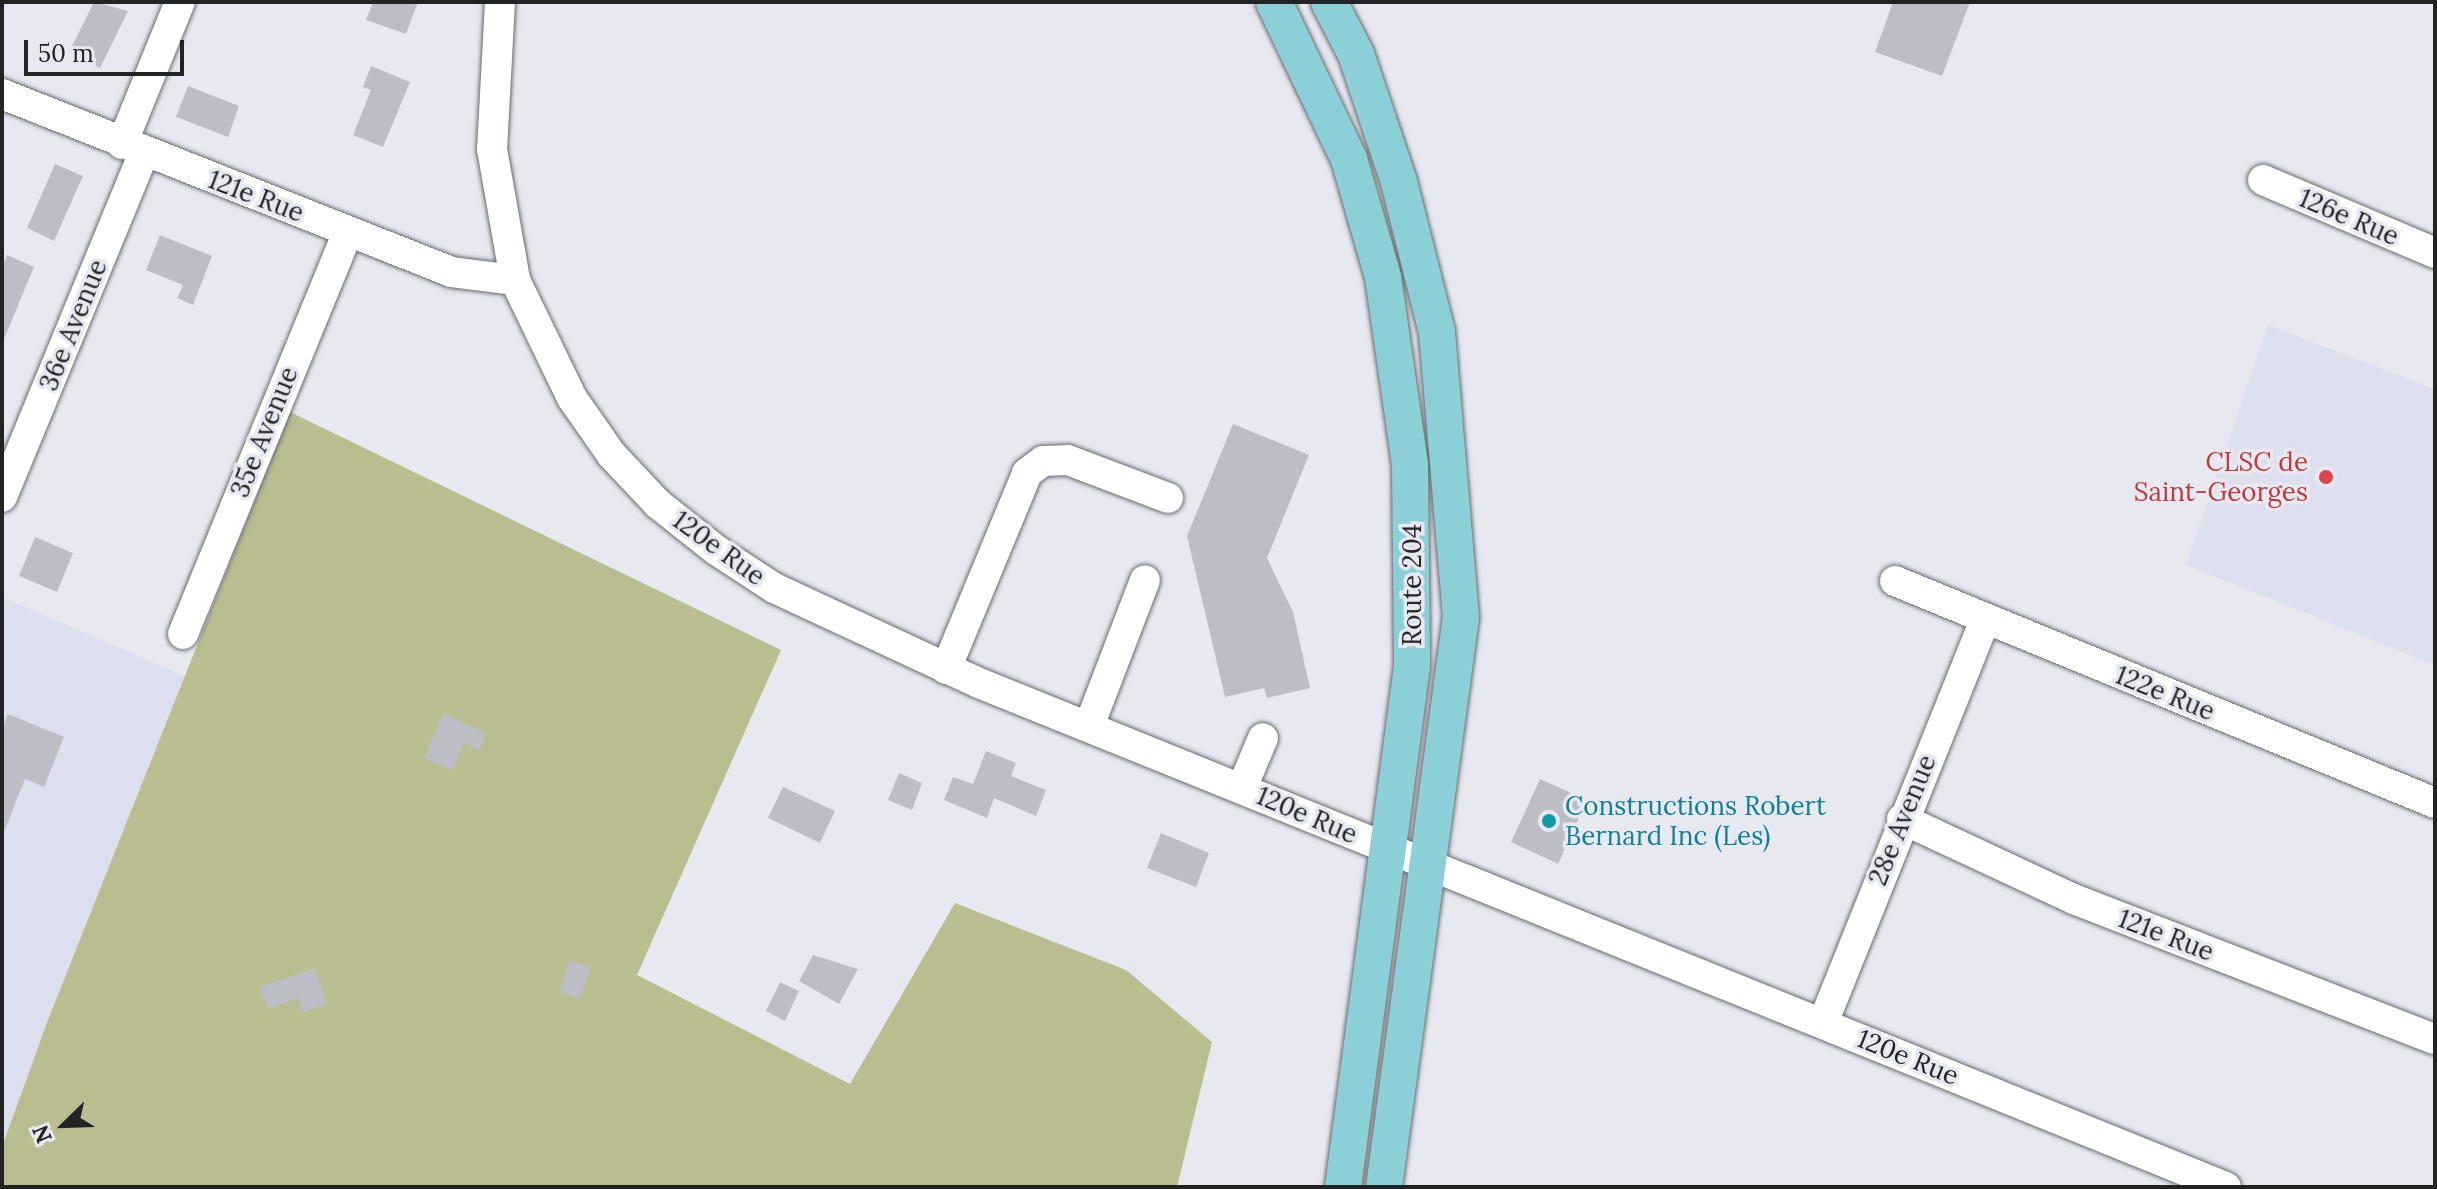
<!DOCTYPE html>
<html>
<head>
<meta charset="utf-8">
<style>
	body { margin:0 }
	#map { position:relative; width:2437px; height:1189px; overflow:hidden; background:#e8e9f0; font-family:Lora,serif }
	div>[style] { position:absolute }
	.built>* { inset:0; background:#dcdfed }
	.green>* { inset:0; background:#b9bd90 }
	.building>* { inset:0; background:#bdbec5 }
	.roads { filter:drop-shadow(0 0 2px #696a70) drop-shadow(0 0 2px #696a70) }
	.minor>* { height:30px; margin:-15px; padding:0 15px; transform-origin:15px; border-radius:15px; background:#fff }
	.major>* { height:36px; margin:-18px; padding:0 18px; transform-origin:18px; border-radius:18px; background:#8bd0d7 }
	.dots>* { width:22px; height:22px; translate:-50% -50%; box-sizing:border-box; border:4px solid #e8e9f0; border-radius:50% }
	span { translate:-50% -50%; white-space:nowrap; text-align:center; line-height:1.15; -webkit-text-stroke:7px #e8e9f0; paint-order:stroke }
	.street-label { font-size:26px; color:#222325 }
	.health-label { font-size:26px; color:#be3a42 }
	.right { translate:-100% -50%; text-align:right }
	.culture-label { font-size:26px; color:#0d838f }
	.left { translate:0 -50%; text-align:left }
	.frame { position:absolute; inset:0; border:4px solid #222325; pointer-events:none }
	.north { position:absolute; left:24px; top:1085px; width:80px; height:80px; -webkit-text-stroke:6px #e8e9f0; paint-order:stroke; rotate:247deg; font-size:22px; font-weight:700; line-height:32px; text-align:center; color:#222325 }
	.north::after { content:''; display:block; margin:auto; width:28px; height:36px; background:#222325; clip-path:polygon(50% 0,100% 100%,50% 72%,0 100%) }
	.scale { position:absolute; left:24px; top:40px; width:160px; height:36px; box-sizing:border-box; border:4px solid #222325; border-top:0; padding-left:10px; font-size:24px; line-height:28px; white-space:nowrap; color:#222325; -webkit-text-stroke:6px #e8e9f0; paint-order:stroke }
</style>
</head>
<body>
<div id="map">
	<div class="built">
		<div style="clip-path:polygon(2268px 325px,2435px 389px,2435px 665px,2186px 565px)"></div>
		<div style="clip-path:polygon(2px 597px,187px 677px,2px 1155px)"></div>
	</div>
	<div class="green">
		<div style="clip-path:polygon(290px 412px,781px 650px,637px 975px,850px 1084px,955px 903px,1126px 970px,1212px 1042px,1177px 1187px,2px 1187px,2px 1147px,48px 1020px)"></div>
	</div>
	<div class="building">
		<div style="clip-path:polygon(94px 2px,128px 11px,100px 68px,69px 52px)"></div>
		<div style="clip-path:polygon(373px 2px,418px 2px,406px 34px,366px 20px)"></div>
		<div style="clip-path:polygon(1893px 2px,1970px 2px,1942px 76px,1875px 52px)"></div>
		<div style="clip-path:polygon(371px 66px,410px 82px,383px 147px,353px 135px,371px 90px,363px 87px)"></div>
		<div style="clip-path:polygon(188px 86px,239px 106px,228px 137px,176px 117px)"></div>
		<div style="clip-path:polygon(55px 164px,83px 176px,54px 241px,27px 228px)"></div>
		<div style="clip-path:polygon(160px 235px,212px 256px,193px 305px,177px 298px,183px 285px,146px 270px)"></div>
		<div style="clip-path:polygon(7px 255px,34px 267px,2px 344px,2px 268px)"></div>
		<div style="clip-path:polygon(1233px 424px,1309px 455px,1267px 558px,1293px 612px,1310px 688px,1267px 698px,1264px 688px,1225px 697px,1187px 536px)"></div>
		<div style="clip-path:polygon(35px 537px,73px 553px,57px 592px,19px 576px)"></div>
		<div style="clip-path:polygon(8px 714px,64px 737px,44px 787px,25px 779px,3px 834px,2px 730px)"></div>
		<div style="clip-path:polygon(443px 714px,486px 733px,479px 750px,464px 743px,453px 770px,424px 758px)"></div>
		<div style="clip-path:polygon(986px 751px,1016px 763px,1011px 776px,1046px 790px,1036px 816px,994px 798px,987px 818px,944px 800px,953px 777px,973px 784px)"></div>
		<div style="clip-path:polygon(899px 773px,922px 783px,912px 810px,888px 800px)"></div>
		<div style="clip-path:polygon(1540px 779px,1587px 800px,1558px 864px,1511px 842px)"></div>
		<div style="clip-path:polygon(783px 787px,835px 811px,820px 843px,768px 818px)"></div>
		<div style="clip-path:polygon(1161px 833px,1209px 853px,1196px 887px,1147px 868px)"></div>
		<div style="clip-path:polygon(813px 955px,858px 969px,839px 1004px,799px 981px)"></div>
		<div style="clip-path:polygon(570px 960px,591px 968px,579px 999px,559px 991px)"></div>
		<div style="clip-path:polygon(315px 968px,327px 1004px,303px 1012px,298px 998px,268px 1009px,260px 987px)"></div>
		<div style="clip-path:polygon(780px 982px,799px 991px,785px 1021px,766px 1011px)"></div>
	</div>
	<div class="roads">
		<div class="minor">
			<div style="left:500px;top:2px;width:147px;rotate:93.1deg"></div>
			<div style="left:492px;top:149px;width:133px;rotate:80deg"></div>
			<div style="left:515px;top:280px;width:131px;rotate:64.2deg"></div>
			<div style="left:572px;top:398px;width:68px;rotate:55.1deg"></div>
			<div style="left:611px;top:454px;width:69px;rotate:46.8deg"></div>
			<div style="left:658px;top:504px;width:74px;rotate:38.4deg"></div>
			<div style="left:716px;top:550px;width:69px;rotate:33.2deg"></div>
			<div style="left:774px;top:588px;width:226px;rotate:24.9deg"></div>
			<div style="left:979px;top:683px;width:1345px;rotate:22.01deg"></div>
			<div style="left:2px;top:94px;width:483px;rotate:21.6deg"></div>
			<div style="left:451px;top:272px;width:64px;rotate:7.1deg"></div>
			<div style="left:122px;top:144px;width:153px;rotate:-67.8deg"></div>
			<div style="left:2263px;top:180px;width:187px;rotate:23deg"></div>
			<div style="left:2px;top:497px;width:373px;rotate:-67.6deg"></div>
			<div style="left:1895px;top:581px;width:584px;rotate:22.35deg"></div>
			<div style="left:183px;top:634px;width:435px;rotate:-67.7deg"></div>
			<div style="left:946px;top:669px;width:212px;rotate:-67.5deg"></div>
			<div style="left:1027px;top:473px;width:20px;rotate:-37deg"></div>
			<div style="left:1043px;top:461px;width:25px;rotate:-2deg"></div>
			<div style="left:1068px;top:460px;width:107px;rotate:20.8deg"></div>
			<div style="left:1089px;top:726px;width:156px;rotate:-69deg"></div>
			<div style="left:1242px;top:788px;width:54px;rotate:-67.2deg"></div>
			<div style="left:1902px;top:819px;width:192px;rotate:25deg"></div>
			<div style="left:2076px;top:900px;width:385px;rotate:21.2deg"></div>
			<div style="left:1823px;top:1023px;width:435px;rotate:-68.1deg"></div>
		</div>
		<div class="major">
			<div style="left:1274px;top:2px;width:174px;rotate:64.5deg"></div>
			<div style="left:1349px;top:159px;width:123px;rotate:73.9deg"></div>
			<div style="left:1383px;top:277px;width:190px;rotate:81.8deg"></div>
			<div style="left:1410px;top:465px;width:201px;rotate:89.4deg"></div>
			<div style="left:1412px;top:666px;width:526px;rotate:97.54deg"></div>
			<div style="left:1329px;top:2px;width:59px;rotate:62.6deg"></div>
			<div style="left:1356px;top:54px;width:135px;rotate:71.4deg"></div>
			<div style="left:1399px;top:182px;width:155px;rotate:75.8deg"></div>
			<div style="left:1437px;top:332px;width:286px;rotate:85.2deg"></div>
			<div style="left:1461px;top:617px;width:575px;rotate:97.69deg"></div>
		</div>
	</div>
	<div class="dots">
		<div style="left:2326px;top:477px;background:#e0444e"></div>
		<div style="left:1549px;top:821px;background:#0f9aa8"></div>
	</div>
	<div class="street-label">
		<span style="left:256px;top:196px;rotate:21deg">121e Rue</span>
		<span style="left:2349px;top:217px;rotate:23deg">126e Rue</span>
		<span style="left:73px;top:325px;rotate:-68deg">36e Avenue</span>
		<span style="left:264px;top:432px;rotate:-68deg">35e Avenue</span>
		<span style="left:719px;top:548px;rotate:36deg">120e Rue</span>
		<span style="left:1412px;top:585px;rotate:-90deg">Route 204</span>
		<span style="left:2165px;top:693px;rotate:22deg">122e Rue</span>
		<span style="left:1307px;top:815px;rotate:23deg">120e Rue</span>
		<span style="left:1902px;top:820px;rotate:-68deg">28e Avenue</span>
		<span style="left:2166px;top:935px;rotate:21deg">121e Rue</span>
		<span style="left:1908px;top:1057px;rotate:22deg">120e Rue</span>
	</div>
	<div class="health-label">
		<span class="right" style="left:2308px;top:477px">CLSC de<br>Saint-Georges</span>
	</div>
	<div class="culture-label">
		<span class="left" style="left:1565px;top:821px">Constructions Robert<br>Bernard Inc (Les)</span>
	</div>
	<div class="frame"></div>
	<div class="north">N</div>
	<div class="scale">50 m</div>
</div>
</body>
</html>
